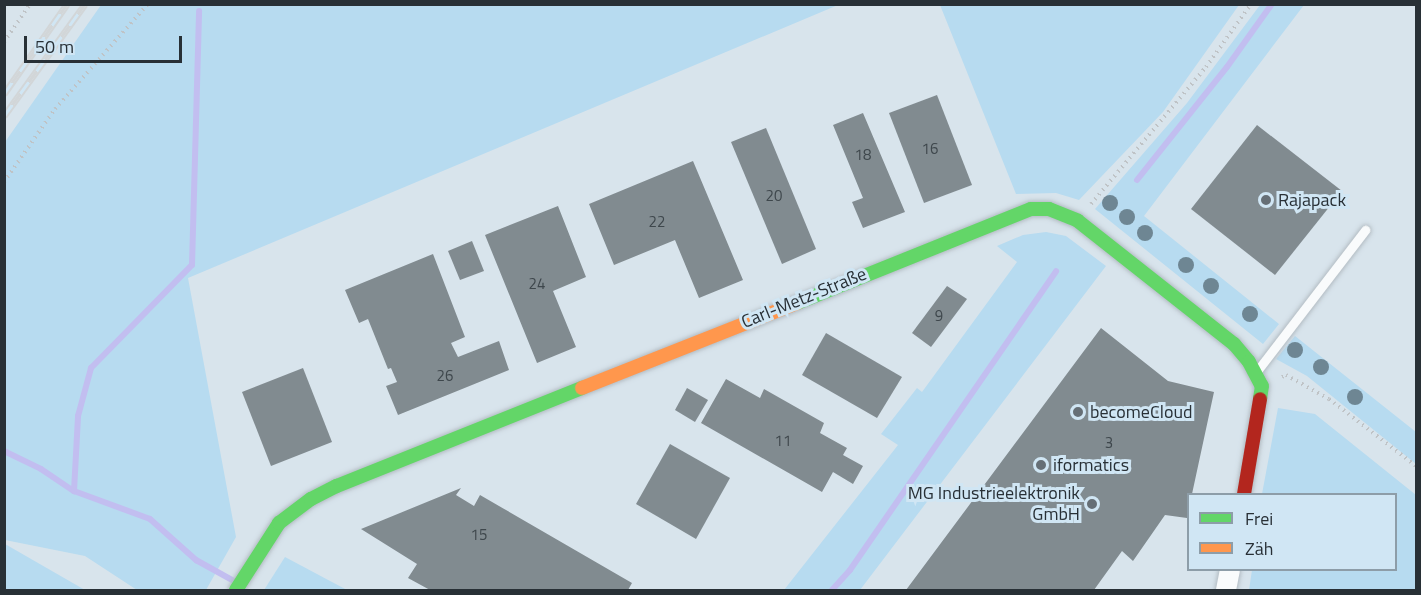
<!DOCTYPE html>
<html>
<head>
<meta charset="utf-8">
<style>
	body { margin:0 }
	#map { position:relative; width:1421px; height:595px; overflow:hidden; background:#d8e4ec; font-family:"Titillium Web",sans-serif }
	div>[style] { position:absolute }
	.green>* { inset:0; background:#b7dbf0 }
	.stream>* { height:6px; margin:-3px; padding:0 3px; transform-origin:3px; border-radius:3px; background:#c2bef0 }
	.building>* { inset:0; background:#818b90 }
	.path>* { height:4px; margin-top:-2px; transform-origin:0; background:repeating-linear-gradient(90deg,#bfc3c6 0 1.5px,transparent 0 6px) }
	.roads { filter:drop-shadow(0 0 2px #b3bcc3) drop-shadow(0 0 2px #b3bcc3) }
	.lane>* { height:9px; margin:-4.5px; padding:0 4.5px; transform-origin:4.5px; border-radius:4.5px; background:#f9fbfc }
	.street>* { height:20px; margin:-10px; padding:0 10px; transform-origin:10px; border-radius:10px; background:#f9fbfc }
	.fast>* { height:14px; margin:-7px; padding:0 7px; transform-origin:7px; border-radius:7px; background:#63d668 }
	.slow>* { height:14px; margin:-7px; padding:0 7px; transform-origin:7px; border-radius:7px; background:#ff974d }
	.jam>* { height:14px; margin:-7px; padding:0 7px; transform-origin:7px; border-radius:7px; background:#b3261e }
	.rail>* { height:7px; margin-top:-3.5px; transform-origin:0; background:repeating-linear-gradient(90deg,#d0e6f4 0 14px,#d2d6d8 0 28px); box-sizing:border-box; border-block:2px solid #d2d6d8 }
	.trees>* { width:16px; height:16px; margin:-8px; border-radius:50%; background:#6e8693 }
	.dots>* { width:16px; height:16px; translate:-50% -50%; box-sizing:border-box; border:3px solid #d0e6f4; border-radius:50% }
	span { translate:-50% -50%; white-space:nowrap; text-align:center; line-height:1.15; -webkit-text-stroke:6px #d0e6f4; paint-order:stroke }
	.number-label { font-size:15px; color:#3e474c }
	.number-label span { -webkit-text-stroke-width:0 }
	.poi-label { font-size:18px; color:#283036 }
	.left { translate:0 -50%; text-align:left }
	.right { translate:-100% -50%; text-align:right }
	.street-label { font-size:18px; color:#283036 }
	.frame { position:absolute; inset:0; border:6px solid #283036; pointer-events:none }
	.legend { position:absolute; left:1187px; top:493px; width:210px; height:78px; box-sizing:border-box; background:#d0e6f4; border:2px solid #8d9da8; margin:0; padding:8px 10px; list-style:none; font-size:18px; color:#283036 }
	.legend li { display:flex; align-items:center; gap:12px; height:30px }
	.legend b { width:30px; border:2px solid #8d9da8 }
	.scale { position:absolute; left:24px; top:36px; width:158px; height:27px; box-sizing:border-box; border:3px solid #283036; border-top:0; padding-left:8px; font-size:18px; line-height:21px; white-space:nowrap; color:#283036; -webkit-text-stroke:4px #d0e6f4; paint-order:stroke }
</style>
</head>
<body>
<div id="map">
	<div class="green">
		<div style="clip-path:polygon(101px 5px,101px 4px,838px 5px,188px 278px,236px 537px,206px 590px,137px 590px,85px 556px,5px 540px,5px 142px)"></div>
		<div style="clip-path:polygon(940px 5px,940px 4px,1239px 5px,1163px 112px,1079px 200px,1056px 193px,1016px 194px)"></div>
		<div style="clip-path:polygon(1260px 5px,1304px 5px,1144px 216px,1279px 324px,1263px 344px,1095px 209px,1187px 103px)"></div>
		<div style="clip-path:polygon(1046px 232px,1066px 236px,1106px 266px,860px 590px,784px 590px,898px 445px,881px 434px,917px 388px,922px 392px,1017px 262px,997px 246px,1023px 235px)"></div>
		<div style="clip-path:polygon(1295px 336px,1416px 432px,1416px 464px,1307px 376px,1276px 359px)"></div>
		<div style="clip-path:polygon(1278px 408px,1315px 414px,1416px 495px,1416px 590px,1249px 590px,1252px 570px,1396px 570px,1396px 494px,1262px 494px)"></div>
		<div style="clip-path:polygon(4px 544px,5px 544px,85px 590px,5px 590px)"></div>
		<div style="clip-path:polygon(285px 557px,347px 590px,264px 590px)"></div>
	</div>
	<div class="stream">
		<div style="left:1137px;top:180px;width:144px;rotate:-51.5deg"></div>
		<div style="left:1227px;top:67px;width:77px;rotate:-54.5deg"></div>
		<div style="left:4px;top:451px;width:41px;rotate:25.9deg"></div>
		<div style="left:41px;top:469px;width:40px;rotate:34deg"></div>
		<div style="left:74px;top:491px;width:81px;rotate:20.2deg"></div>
		<div style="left:150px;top:519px;width:62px;rotate:41.7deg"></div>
		<div style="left:196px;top:560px;width:43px;rotate:28.9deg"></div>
		<div style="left:74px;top:491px;width:75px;rotate:-86.9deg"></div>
		<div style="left:78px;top:416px;width:50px;rotate:-74.8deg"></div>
		<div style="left:91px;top:368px;width:144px;rotate:-45.6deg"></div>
		<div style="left:192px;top:265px;width:254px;rotate:-88.4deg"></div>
		<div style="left:832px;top:590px;width:27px;rotate:-48deg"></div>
		<div style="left:850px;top:570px;width:363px;rotate:-55.4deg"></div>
	</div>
	<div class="building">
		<div style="clip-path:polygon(937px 95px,972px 185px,924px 203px,889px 113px)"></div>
		<div style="clip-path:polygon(863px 113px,905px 212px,863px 228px,852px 202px,863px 198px,833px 125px)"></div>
		<div style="clip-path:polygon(1257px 125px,1342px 191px,1275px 275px,1191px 209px)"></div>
		<div style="clip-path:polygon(766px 128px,816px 249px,782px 264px,731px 142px)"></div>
		<div style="clip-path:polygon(693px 161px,743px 280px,699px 298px,675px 240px,614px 265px,589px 204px)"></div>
		<div style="clip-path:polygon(558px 206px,586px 277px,553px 291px,576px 347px,537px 363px,485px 235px)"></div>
		<div style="clip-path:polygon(472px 241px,484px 271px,460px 280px,448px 251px)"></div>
		<div style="clip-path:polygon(433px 254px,465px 337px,451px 343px,458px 357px,499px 341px,509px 370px,398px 415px,386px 386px,397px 382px,391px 368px,388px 369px,368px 319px,359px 323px,345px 290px)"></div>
		<div style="clip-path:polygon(947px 286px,967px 299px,931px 347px,912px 333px)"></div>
		<div style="clip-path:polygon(1101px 328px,1168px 381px,1214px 392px,1192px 494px,1188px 494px,1187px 518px,1165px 515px,1133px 561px,1122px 551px,1094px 590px,906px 590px)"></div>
		<div style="clip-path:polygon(826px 333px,902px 377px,877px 418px,802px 375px)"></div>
		<div style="clip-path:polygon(303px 368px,332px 442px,271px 466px,242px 392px)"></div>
		<div style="clip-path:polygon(726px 379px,760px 398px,764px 389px,824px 423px,820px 433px,847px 448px,843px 455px,863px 466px,853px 484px,833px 472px,822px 492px,701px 423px)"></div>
		<div style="clip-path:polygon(687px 388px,708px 400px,695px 422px,675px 410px)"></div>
		<div style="clip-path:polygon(670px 444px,730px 478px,696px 539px,636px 504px)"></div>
		<div style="clip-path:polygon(461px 488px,456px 495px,474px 506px,480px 495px,632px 583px,628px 590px,430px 590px,408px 578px,417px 564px,361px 529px)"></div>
	</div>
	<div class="path">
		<div style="left:4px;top:42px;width:46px;rotate:-55.6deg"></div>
		<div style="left:4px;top:182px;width:89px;rotate:-55.1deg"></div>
		<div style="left:55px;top:109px;width:140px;rotate:-48.5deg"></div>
		<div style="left:1091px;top:204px;width:179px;rotate:-50deg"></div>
		<div style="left:1206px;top:67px;width:77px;rotate:-54.5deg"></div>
		<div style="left:1282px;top:377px;width:4px;rotate:-27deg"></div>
		<div style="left:1286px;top:375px;width:49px;rotate:29.2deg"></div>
		<div style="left:1329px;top:399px;width:110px;rotate:37.6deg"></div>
	</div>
	<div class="roads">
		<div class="lane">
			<div style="left:1257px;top:371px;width:178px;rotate:-52.5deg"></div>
		</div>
		<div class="street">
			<div style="left:1226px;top:590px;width:20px;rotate:-79deg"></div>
		</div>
		<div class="fast">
			<div style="left:797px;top:303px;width:252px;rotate:-21.9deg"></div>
			<div style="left:1031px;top:209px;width:18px"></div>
			<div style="left:1049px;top:209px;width:31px;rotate:22deg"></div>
			<div style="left:1078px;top:221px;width:199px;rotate:38.3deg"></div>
			<div style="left:1234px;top:344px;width:23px;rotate:50deg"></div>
			<div style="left:1249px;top:362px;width:27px;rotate:62deg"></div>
			<div style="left:1262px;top:386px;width:13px;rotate:99deg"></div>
			<div style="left:236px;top:590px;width:80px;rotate:-57.3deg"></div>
			<div style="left:279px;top:523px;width:40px;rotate:-37deg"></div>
			<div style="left:311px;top:499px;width:29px;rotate:-27deg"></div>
			<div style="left:337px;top:486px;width:264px;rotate:-21.8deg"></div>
		</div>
		<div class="slow">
			<div style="left:582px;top:388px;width:231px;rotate:-21.6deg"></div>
		</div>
		<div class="jam">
			<div style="left:1244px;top:494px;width:96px;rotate:-80.4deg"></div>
		</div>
	</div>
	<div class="rail">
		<div style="left:4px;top:94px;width:110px;rotate:-55deg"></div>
		<div style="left:4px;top:116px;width:138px;rotate:-54.1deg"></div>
	</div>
	<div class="trees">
		<div style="left:1110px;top:203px"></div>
		<div style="left:1127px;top:217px"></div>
		<div style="left:1145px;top:233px"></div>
		<div style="left:1186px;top:265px"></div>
		<div style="left:1211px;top:286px"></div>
		<div style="left:1250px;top:314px"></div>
		<div style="left:1295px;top:350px"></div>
		<div style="left:1321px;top:367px"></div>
		<div style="left:1355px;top:397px"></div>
	</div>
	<div class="dots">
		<div style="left:1266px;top:200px;background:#666f76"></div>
		<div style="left:1078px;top:412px;background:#666f76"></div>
		<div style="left:1041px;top:465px;background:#666f76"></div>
		<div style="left:1092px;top:504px;background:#666f76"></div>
	</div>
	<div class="number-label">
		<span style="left:930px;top:149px">16</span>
		<span style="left:863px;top:155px">18</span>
		<span style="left:774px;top:196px">20</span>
		<span style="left:657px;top:222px">22</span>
		<span style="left:537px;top:284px">24</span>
		<span style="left:939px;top:316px">9</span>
		<span style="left:445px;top:376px">26</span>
		<span style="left:783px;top:441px">11</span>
		<span style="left:1109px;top:443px">3</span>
		<span style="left:479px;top:535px">15</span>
	</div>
	<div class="poi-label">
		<span class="left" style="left:1278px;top:200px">Rajapack</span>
		<span class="left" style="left:1090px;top:412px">becomeCloud</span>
		<span class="left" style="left:1053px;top:465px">iformatics</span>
		<span class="right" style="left:1080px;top:504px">MG Industrieelektronik<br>GmbH</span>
	</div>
	<div class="street-label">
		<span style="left:804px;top:298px;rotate:-22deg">Carl-Metz-Straße</span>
	</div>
	<div class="frame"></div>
	<ul class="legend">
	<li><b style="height:8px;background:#63d668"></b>Frei</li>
	<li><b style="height:8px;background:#ff974d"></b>Zäh</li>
	</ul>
	<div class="scale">50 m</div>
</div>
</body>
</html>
